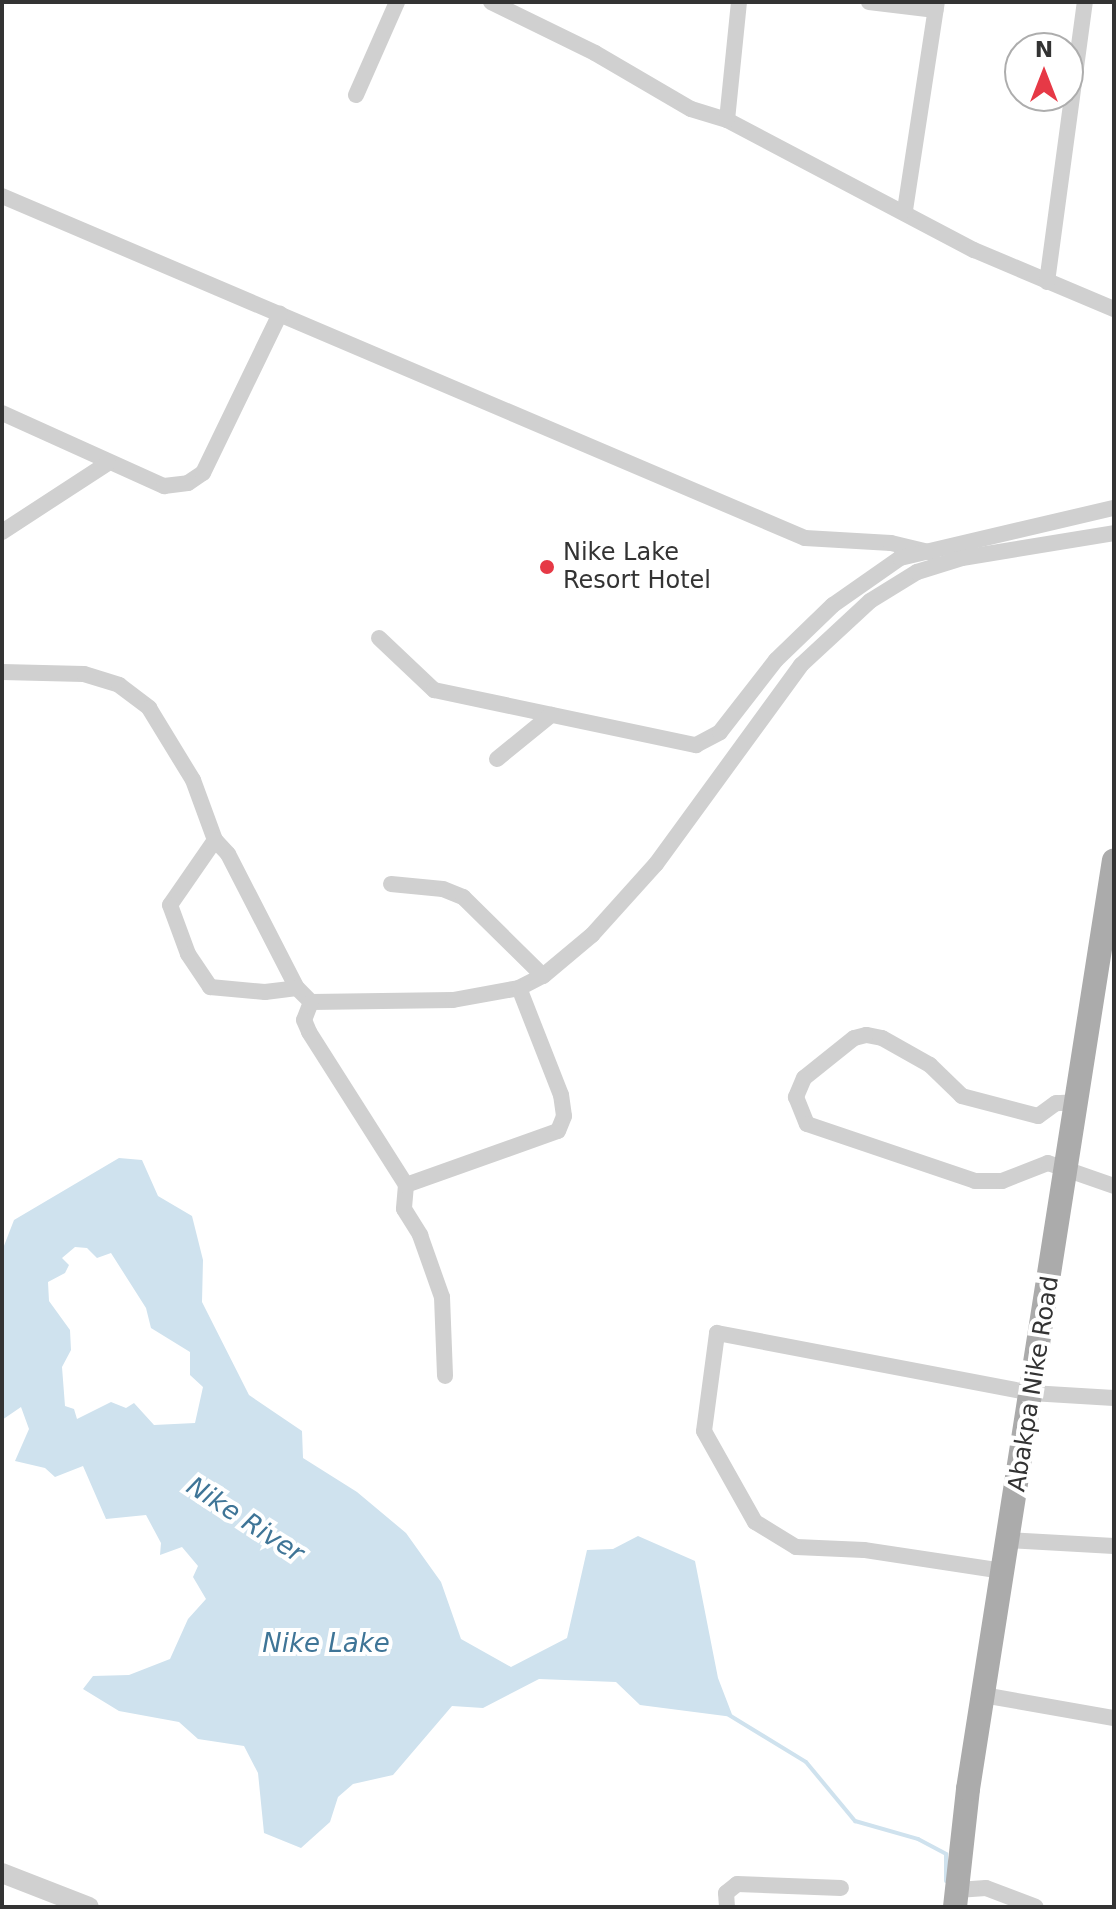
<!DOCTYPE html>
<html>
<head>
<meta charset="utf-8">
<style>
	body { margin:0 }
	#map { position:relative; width:1116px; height:1909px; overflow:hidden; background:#fff; font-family:"DejaVu Sans",sans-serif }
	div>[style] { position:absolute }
	.water>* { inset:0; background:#cfe2ee }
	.stream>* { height:4px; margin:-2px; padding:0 2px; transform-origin:2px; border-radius:2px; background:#cfe2ee }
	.minor>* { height:16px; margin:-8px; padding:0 8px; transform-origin:8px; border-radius:8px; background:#d0d0d0 }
	.tertiary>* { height:20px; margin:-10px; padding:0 10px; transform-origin:10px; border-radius:10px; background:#d0d0d0 }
	.primary>* { height:24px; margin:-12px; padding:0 12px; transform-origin:12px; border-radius:12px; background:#ababab }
	.dots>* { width:22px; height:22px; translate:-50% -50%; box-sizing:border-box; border:4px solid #fff; border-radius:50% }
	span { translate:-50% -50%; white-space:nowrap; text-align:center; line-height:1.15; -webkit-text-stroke:8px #fff; paint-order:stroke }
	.poi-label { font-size:24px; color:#333 }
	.left { translate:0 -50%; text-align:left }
	.street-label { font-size:24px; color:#333 }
	.water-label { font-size:26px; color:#3f7597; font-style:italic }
	.frame { position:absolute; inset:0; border:4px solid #333; pointer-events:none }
	.north { position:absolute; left:1004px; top:32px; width:80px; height:80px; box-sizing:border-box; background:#fff; border:2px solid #adadad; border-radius:50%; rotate:0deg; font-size:22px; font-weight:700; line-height:32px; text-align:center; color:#333 }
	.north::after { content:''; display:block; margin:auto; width:28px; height:36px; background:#e63946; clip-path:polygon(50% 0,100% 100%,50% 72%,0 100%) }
</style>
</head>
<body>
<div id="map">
	<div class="water">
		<div style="clip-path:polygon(evenodd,119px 1158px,142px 1160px,158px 1196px,192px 1216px,203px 1260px,202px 1302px,249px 1395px,302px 1431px,303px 1458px,357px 1492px,406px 1533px,441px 1582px,461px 1639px,511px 1667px,567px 1638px,587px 1550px,613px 1549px,638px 1536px,695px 1561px,718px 1678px,733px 1717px,640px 1705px,616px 1682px,539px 1679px,483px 1708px,452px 1706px,393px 1775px,353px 1784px,338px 1797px,330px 1822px,301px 1848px,264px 1833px,258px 1773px,244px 1746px,198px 1739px,179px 1722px,119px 1711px,83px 1689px,93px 1676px,129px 1675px,170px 1659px,188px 1619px,206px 1599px,193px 1577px,198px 1566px,182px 1547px,160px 1555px,161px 1543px,146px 1515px,106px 1519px,83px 1466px,55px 1477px,45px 1468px,15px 1461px,29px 1429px,21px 1407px,2px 1420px,2px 1251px,14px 1220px,119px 1158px,75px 1247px,87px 1248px,97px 1258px,111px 1253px,146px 1308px,151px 1328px,190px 1352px,190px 1375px,203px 1387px,195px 1423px,154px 1425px,134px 1403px,126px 1408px,111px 1402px,77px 1419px,74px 1409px,65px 1406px,62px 1367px,71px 1350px,70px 1330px,49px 1301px,48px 1282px,65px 1273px,69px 1265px,62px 1258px,75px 1247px)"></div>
	</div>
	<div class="stream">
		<div style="left:729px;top:1715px;width:90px;rotate:31.4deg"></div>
		<div style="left:806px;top:1762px;width:77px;rotate:50.3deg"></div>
		<div style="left:855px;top:1821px;width:66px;rotate:15.9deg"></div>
		<div style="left:918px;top:1839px;width:32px;rotate:28deg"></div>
		<div style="left:946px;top:1854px;width:27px;rotate:90deg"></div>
	</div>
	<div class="minor">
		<div style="left:491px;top:2px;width:116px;rotate:26.1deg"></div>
		<div style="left:595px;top:53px;width:111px;rotate:30.3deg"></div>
		<div style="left:691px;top:109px;width:38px;rotate:17deg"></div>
		<div style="left:727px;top:120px;width:279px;rotate:27.8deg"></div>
		<div style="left:974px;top:250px;width:152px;rotate:22.9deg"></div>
		<div style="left:869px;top:2px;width:67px;rotate:6.8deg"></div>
		<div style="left:356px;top:95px;width:102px;rotate:-66.2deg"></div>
		<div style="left:727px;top:120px;width:119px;rotate:-84.2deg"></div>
		<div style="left:2px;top:196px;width:873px;rotate:23.07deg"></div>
		<div style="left:805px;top:538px;width:86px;rotate:3.3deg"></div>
		<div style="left:891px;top:543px;width:43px;rotate:13.4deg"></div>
		<div style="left:905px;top:210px;width:210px;rotate:-81.3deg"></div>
		<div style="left:1047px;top:282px;width:283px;rotate:-82.3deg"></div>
		<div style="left:2px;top:413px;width:178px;rotate:24.3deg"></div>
		<div style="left:164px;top:486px;width:24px;rotate:-7deg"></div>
		<div style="left:188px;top:483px;width:18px;rotate:-34deg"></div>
		<div style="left:203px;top:473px;width:177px;rotate:-64.2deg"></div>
		<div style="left:2px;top:532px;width:126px;rotate:-33.1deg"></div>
		<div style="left:379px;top:638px;width:76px;rotate:43.4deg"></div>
		<div style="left:434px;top:690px;width:268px;rotate:11.9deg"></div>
		<div style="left:696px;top:745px;width:27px;rotate:-28deg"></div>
		<div style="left:720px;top:732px;width:91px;rotate:-52.1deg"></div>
		<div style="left:776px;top:660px;width:79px;rotate:-44deg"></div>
		<div style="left:833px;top:605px;width:82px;rotate:-35deg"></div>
		<div style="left:900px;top:558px;width:220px;rotate:-13.2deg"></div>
		<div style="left:2px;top:672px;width:82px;rotate:1.4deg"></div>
		<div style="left:84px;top:674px;width:37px;rotate:17deg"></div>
		<div style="left:119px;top:685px;width:38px;rotate:37deg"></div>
		<div style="left:149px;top:708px;width:84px;rotate:58.6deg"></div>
		<div style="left:193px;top:780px;width:64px;rotate:69.9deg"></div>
		<div style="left:215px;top:840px;width:19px;rotate:47deg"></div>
		<div style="left:228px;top:854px;width:151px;rotate:62.8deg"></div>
		<div style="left:297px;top:988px;width:20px;rotate:45deg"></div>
		<div style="left:311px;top:1002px;width:142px;rotate:-0.8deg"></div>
		<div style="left:453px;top:1000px;width:67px;rotate:-10.3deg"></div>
		<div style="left:519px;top:988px;width:27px;rotate:-27deg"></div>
		<div style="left:543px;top:976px;width:64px;rotate:-39.9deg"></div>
		<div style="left:592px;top:935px;width:96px;rotate:-48deg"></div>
		<div style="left:656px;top:864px;width:246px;rotate:-53.9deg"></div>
		<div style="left:801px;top:665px;width:94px;rotate:-42.8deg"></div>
		<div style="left:870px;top:601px;width:55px;rotate:-31.7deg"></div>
		<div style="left:917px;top:572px;width:47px;rotate:-17.3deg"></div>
		<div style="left:962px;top:558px;width:154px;rotate:-9.3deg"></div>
		<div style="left:497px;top:759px;width:70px;rotate:-39.2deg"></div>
		<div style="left:215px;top:840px;width:79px;rotate:124.7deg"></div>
		<div style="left:170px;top:905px;width:52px;rotate:69.8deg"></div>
		<div style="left:188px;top:954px;width:40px;rotate:56deg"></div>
		<div style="left:210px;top:987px;width:55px;rotate:5.2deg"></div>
		<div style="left:265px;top:992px;width:32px;rotate:-7deg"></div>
		<div style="left:391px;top:884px;width:52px;rotate:5.5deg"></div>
		<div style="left:443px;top:889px;width:22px;rotate:22deg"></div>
		<div style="left:463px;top:897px;width:112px;rotate:44.6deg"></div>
		<div style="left:311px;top:1002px;width:19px;rotate:111deg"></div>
		<div style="left:304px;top:1020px;width:13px;rotate:67deg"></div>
		<div style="left:309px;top:1032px;width:181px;rotate:57.6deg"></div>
		<div style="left:406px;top:1185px;width:24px;rotate:95deg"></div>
		<div style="left:404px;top:1209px;width:31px;rotate:58deg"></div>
		<div style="left:420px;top:1235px;width:66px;rotate:70.5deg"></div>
		<div style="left:442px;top:1297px;width:79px;rotate:87.8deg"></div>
		<div style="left:1078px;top:1102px;width:22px;rotate:177deg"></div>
		<div style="left:1056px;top:1103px;width:22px;rotate:144deg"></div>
		<div style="left:1038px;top:1116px;width:79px;rotate:-165.3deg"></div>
		<div style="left:962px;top:1096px;width:45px;rotate:-135.9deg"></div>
		<div style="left:930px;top:1065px;width:55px;rotate:-150.6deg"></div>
		<div style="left:882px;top:1038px;width:16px;rotate:-169deg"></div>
		<div style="left:866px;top:1035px;width:12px;rotate:166deg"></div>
		<div style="left:854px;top:1038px;width:64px;rotate:141.3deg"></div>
		<div style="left:804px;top:1078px;width:21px;rotate:113deg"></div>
		<div style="left:796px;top:1097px;width:29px;rotate:68deg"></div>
		<div style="left:807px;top:1124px;width:177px;rotate:18.7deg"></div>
		<div style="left:975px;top:1181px;width:27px"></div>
		<div style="left:1002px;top:1181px;width:49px;rotate:-21.4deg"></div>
		<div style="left:1048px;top:1163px;width:70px;rotate:19.2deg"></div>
		<div style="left:406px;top:1185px;width:161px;rotate:-19.6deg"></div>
		<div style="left:558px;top:1131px;width:16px;rotate:-68deg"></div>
		<div style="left:564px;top:1116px;width:21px;rotate:-98deg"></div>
		<div style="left:561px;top:1095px;width:115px;rotate:-111.4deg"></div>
		<div style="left:1008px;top:1540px;width:106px;rotate:3.2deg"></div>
		<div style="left:1003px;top:1571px;width:141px;rotate:-171.4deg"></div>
		<div style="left:864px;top:1550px;width:68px;rotate:-177.5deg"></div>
		<div style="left:796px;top:1547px;width:48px;rotate:-148.6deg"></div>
		<div style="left:755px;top:1522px;width:104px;rotate:-119.3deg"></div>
		<div style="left:704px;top:1431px;width:99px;rotate:-82.4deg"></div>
		<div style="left:717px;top:1333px;width:320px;rotate:10.8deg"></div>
		<div style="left:1031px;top:1393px;width:83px;rotate:3.4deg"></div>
		<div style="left:983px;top:1695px;width:133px;rotate:10deg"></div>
		<div style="left:957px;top:1890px;width:29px;rotate:-4deg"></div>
		<div style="left:986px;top:1888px;width:53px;rotate:20.8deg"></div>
		<div style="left:727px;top:1907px;width:14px;rotate:-94deg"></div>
		<div style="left:726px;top:1893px;width:14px;rotate:-39deg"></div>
		<div style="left:737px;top:1884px;width:104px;rotate:2.2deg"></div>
	</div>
	<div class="tertiary">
		<div style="left:2px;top:1873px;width:93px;rotate:21.3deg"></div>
	</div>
	<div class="primary">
		<div style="left:955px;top:1907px;width:119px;rotate:-83.7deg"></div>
		<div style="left:968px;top:1789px;width:940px;rotate:-81.07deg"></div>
	</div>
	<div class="dots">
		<div style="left:547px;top:567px;background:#e63946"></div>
	</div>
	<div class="poi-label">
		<span class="left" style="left:563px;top:567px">Nike Lake<br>Resort Hotel</span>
	</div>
	<div class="street-label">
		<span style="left:1034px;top:1384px;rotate:-81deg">Abakpa Nike Road</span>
	</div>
	<div class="water-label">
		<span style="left:245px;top:1520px;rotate:33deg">Nike River</span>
		<span style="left:326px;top:1644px">Nike Lake</span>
	</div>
	<div class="frame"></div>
	<div class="north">N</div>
</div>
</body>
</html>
